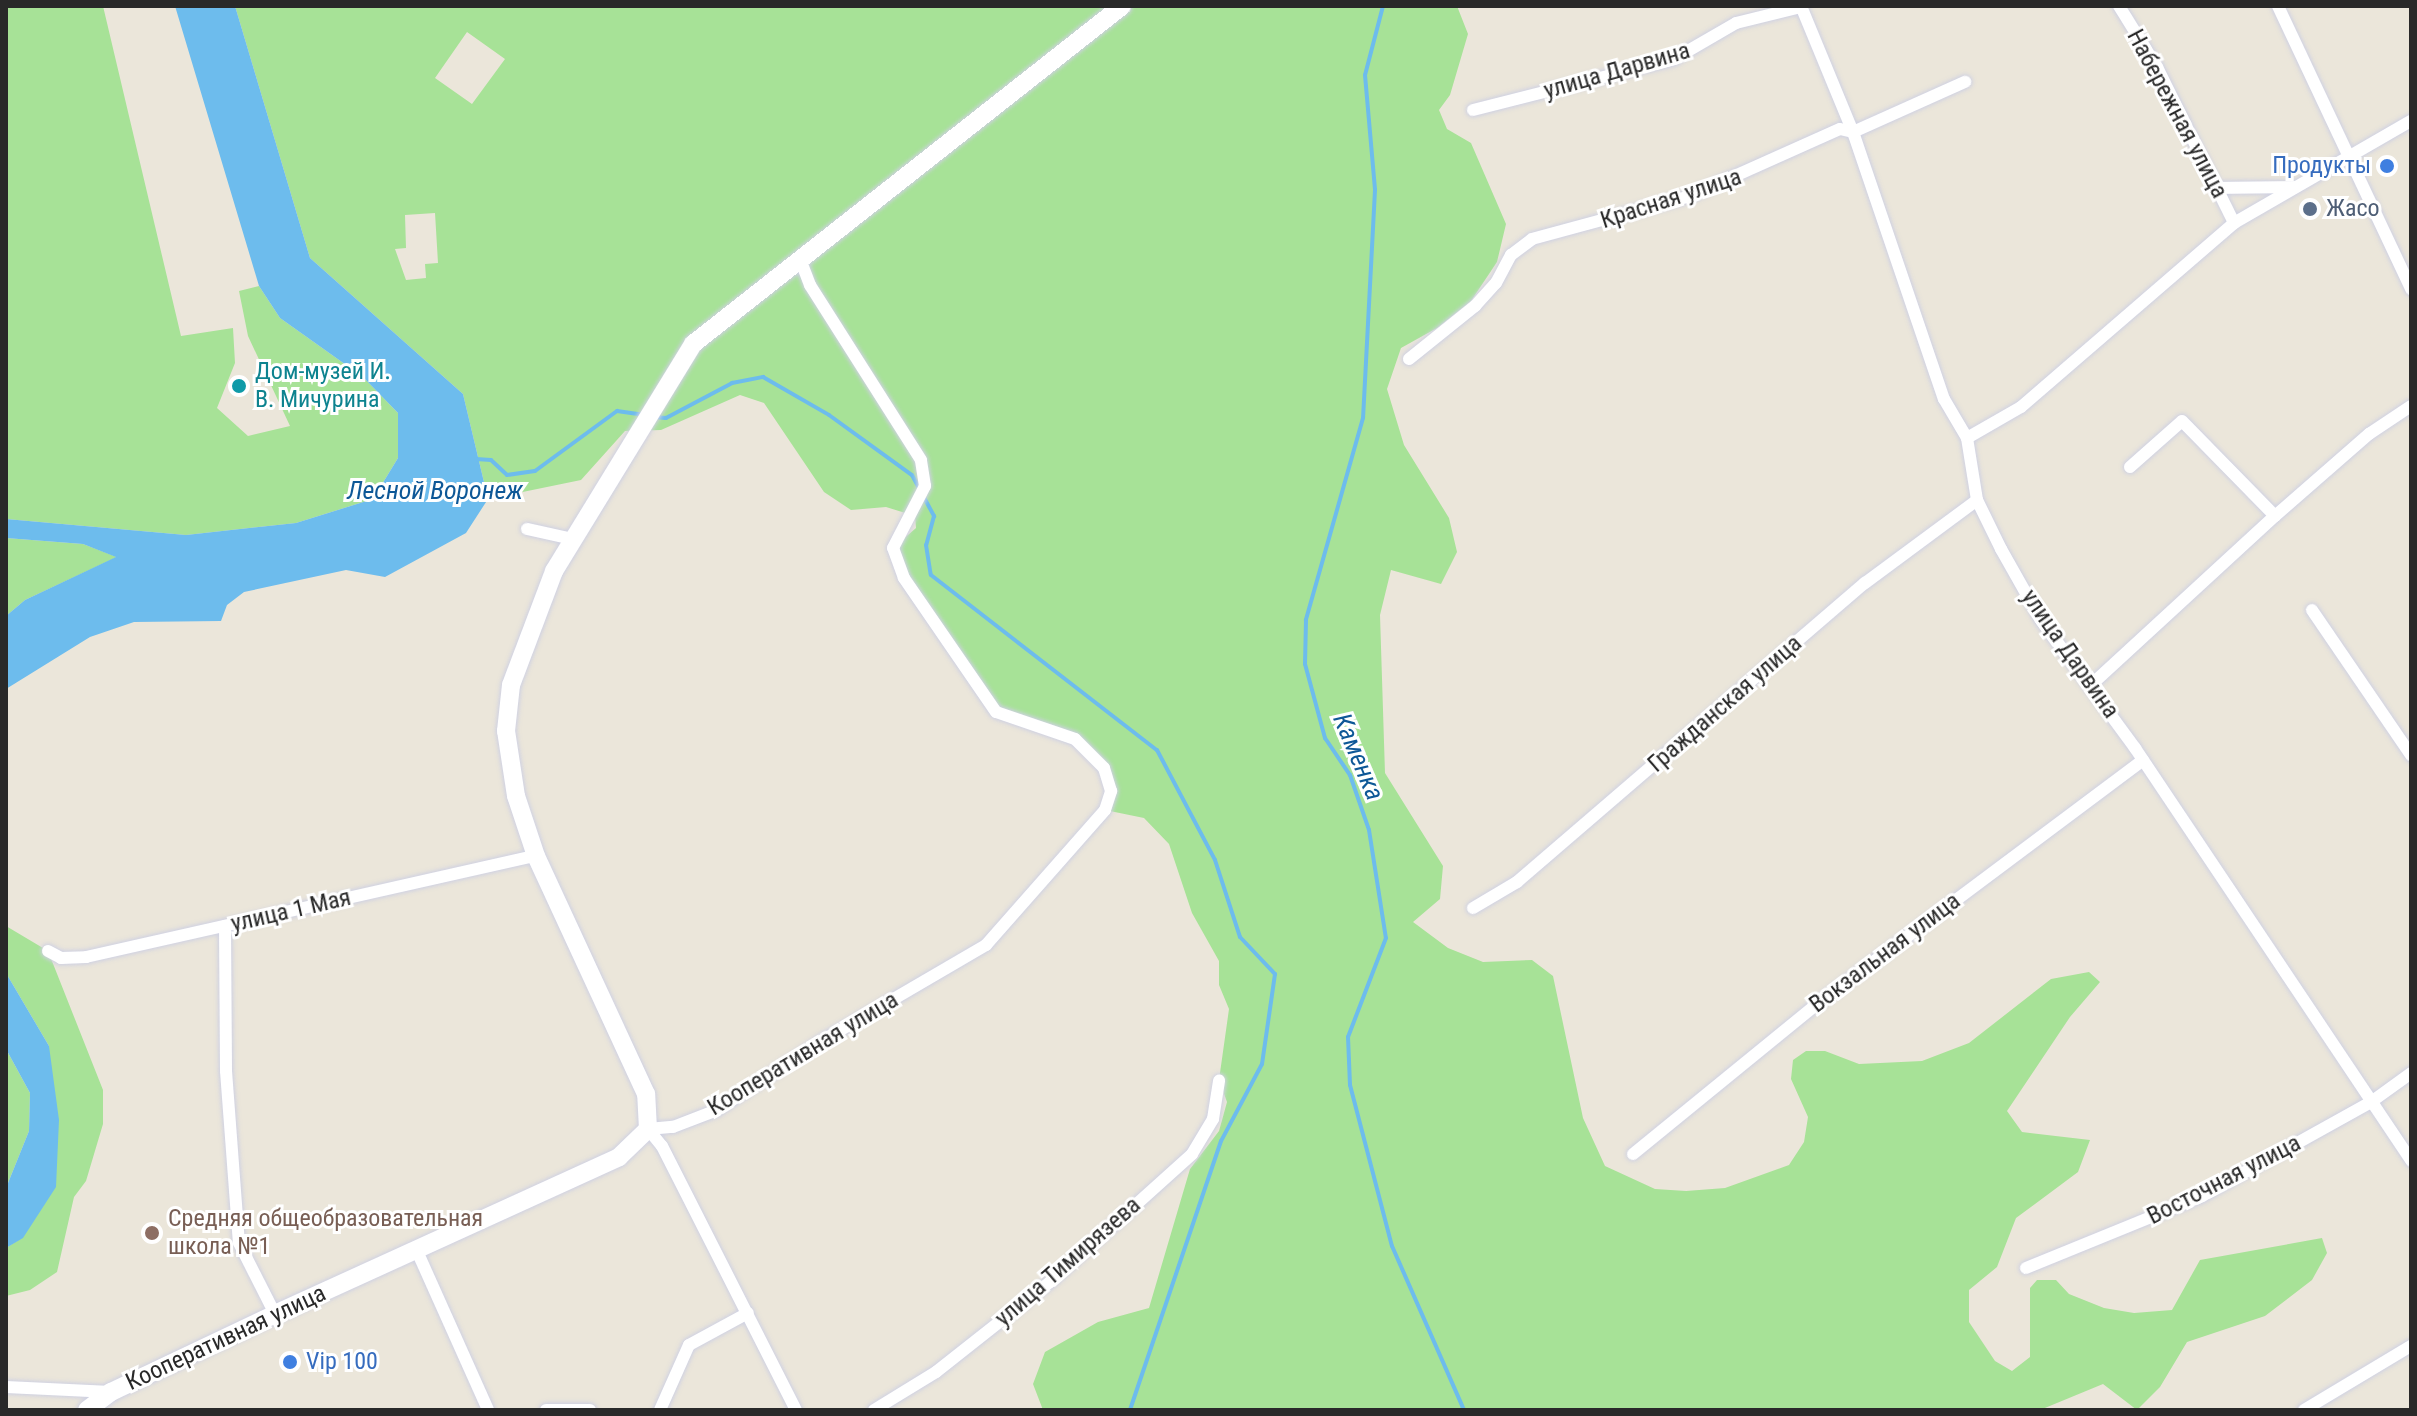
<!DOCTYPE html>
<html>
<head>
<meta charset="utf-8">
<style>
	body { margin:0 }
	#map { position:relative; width:2417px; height:1416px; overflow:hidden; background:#ebe6da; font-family:"Roboto Condensed",sans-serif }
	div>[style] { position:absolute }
	.green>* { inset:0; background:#a7e297 }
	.water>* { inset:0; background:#6dbced }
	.stream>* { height:4px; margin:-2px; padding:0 2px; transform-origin:2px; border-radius:2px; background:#6dbced }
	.roads { filter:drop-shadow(0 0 2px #cfd1e2) drop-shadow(0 0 2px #cfd1e2) }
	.street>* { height:12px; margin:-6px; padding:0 6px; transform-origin:6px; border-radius:6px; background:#fff }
	.secondary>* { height:18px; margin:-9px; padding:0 9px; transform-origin:9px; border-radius:9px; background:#fff }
	.dots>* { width:22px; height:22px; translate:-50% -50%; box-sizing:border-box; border:4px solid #fff; border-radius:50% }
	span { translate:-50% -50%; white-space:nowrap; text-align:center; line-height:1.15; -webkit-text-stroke:6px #fff; paint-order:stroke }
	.street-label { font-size:24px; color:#292929 }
	.shop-label { font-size:24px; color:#366cbe }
	.right { translate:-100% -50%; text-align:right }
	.left { translate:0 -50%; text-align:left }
	.service-label { font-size:24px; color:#4e5e75 }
	.culture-label { font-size:24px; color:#0d838f }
	.education-label { font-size:24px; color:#785e54 }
	.water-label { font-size:26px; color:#0e5897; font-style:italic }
	.frame { position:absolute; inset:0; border:8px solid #292929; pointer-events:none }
</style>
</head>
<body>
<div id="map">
	<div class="green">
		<div style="clip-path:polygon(6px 6px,103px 6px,181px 336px,233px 328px,235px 363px,217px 408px,248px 436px,290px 426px,248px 336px,239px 291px,259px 286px,280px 318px,363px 377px,398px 413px,398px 458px,373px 499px,296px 523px,186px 535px,6px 519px)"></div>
		<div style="clip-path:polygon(evenodd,235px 6px,1457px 6px,1468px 34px,1450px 95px,1439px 110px,1447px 129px,1471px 143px,1506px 224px,1497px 262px,1471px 301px,1437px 328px,1401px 348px,1387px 389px,1404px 445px,1449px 518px,1457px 552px,1441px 584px,1391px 570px,1380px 615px,1385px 773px,1443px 866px,1440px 899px,1413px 922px,1448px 948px,1483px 962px,1532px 960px,1553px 976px,1583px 1118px,1605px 1166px,1655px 1189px,1686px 1191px,1725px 1188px,1789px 1165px,1804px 1142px,1808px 1117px,1791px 1079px,1793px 1060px,1806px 1051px,1825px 1051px,1859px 1064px,1922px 1061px,1969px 1043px,2051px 979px,2089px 972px,2100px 982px,2070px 1017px,2007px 1111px,2022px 1132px,2090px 1140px,2078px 1172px,2016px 1218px,1997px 1267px,1969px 1290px,1969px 1322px,1995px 1361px,2012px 1371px,2030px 1357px,2030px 1288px,2037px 1280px,2056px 1280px,2069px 1294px,2104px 1308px,2134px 1313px,2172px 1310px,2200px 1260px,2322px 1238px,2327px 1253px,2312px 1280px,2265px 1316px,2187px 1342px,2160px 1387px,2137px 1410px,2103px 1384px,2040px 1410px,1043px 1410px,1033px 1384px,1045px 1352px,1098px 1322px,1149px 1308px,1190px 1169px,1219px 1131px,1227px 1102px,1219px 1080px,1229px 1009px,1219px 985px,1219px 961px,1192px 913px,1169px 844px,1144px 818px,1105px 810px,1111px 791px,1089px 751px,996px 712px,904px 578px,893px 548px,916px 528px,915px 516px,886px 507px,851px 510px,824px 492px,764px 403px,740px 395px,661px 430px,625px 431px,581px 480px,488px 499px,463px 394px,310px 258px,235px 6px,467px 32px,505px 59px,472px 104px,435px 78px,467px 32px,235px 6px,435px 213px,438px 263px,425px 264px,426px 278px,406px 280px,395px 249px,406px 248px,405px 215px,435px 213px)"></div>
		<div style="clip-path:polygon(6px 538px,83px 544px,117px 557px,25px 600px,6px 616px)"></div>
		<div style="clip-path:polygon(6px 926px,48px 951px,103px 1090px,103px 1124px,86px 1181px,74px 1197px,57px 1272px,30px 1290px,6px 1296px,6px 1248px,23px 1237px,49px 1046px,6px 973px)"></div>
		<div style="clip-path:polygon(6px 1049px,30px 1093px,29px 1131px,6px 1188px)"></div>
	</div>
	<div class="water">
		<div style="clip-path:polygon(175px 6px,235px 6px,310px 258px,463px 394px,488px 499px,466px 533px,385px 577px,346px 570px,244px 592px,227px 605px,221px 621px,134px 622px,90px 637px,6px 689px,6px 616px,25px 600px,116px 557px,83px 544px,6px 538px,6px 519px,186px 535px,296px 523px,373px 499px,398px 458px,398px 413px,363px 377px,280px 318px,259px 286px)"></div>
		<div style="clip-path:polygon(6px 973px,49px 1046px,59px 1120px,56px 1187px,23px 1238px,6px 1248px,6px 1188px,29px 1131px,30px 1093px,6px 1049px)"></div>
	</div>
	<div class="stream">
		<div style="left:1383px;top:6px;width:71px;rotate:104.6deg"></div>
		<div style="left:1365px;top:75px;width:115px;rotate:85deg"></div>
		<div style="left:1375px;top:190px;width:228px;rotate:93deg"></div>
		<div style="left:1363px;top:418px;width:210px;rotate:105.8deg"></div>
		<div style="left:1306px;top:620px;width:44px;rotate:91.3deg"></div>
		<div style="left:1305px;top:664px;width:77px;rotate:74.9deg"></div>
		<div style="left:1325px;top:738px;width:45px;rotate:56deg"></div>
		<div style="left:1350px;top:775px;width:58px;rotate:70.9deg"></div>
		<div style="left:1369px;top:830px;width:109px;rotate:81.1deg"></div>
		<div style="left:1386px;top:938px;width:106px;rotate:111deg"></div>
		<div style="left:1348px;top:1037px;width:48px;rotate:87.6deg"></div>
		<div style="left:1350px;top:1085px;width:166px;rotate:75.4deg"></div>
		<div style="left:1392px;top:1246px;width:179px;rotate:66.3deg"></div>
		<div style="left:654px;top:417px;width:12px;rotate:5deg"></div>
		<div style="left:666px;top:418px;width:75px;rotate:-27.9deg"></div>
		<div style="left:732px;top:383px;width:32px;rotate:-11deg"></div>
		<div style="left:763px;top:377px;width:76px;rotate:29.9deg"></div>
		<div style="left:829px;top:415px;width:102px;rotate:35.9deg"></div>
		<div style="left:912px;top:475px;width:47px;rotate:61.8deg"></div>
		<div style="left:934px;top:516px;width:30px;rotate:105deg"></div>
		<div style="left:926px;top:545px;width:30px;rotate:81deg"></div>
		<div style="left:931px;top:575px;width:286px;rotate:37.8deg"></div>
		<div style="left:1157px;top:750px;width:124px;rotate:62.2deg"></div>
		<div style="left:1215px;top:860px;width:81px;rotate:72deg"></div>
		<div style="left:1240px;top:937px;width:51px;rotate:46.6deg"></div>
		<div style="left:1275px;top:974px;width:91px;rotate:98.2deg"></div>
		<div style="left:1262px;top:1064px;width:87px;rotate:118deg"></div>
		<div style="left:1221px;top:1141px;width:284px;rotate:108.7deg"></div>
		<div style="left:476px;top:459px;width:15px;rotate:4deg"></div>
		<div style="left:491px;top:460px;width:22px;rotate:43deg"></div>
		<div style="left:507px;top:475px;width:28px;rotate:-8deg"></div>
		<div style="left:535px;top:471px;width:102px;rotate:-36.2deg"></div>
		<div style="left:617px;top:411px;width:28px;rotate:8deg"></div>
	</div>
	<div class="roads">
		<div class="street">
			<div style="left:1801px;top:6px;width:136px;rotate:67.6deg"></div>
			<div style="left:1853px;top:132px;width:282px;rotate:71.2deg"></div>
			<div style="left:1944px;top:399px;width:45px;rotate:59.5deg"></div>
			<div style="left:1967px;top:438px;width:63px;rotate:80.8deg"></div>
			<div style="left:1977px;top:500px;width:55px;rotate:63.9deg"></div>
			<div style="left:2001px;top:549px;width:81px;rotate:60.6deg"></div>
			<div style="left:2041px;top:620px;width:159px;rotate:53.7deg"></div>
			<div style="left:2135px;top:748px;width:497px;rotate:56.2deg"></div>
			<div style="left:2119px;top:6px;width:72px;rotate:58.1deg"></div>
			<div style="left:2157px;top:67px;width:174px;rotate:63.7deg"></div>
			<div style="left:2278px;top:6px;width:313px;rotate:64.8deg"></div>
			<div style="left:1473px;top:110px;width:207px;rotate:-14.2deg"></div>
			<div style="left:1674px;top:59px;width:72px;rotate:-30.1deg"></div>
			<div style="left:1736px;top:23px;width:67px;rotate:-13.8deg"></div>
			<div style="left:2216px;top:188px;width:78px;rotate:-0.7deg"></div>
			<div style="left:1409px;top:359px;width:85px;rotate:-38.8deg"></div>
			<div style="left:1475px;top:306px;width:31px;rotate:-48deg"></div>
			<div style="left:1496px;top:283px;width:32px;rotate:-62deg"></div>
			<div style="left:1511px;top:255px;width:26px;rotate:-37deg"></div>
			<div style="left:1532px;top:239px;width:164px;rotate:-15.2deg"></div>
			<div style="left:1690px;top:196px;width:164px;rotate:-24.1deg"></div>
			<div style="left:1840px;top:129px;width:13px;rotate:13deg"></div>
			<div style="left:1853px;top:132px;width:123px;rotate:-24.1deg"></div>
			<div style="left:1967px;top:438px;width:62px;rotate:-29.9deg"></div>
			<div style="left:2021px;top:407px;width:281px;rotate:-40.8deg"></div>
			<div style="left:2234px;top:223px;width:204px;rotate:-30deg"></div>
			<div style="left:2130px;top:467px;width:69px;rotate:-41.5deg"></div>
			<div style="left:2182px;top:421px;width:133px;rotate:45.6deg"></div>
			<div style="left:527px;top:529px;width:47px;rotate:12.3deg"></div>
			<div style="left:2312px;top:610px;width:176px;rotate:55.7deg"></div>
			<div style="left:2091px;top:685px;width:250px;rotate:-42.6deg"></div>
			<div style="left:2275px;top:516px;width:125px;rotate:-41.1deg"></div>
			<div style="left:2369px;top:434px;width:50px;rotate:-33.7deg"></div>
			<div style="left:1473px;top:908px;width:51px;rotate:-30.6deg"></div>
			<div style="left:1517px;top:882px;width:459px;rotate:-40.7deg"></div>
			<div style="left:1865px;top:583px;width:139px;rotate:-36.5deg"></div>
			<div style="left:225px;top:926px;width:145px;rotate:89.6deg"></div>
			<div style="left:226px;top:1071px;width:172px;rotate:85.7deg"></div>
			<div style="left:239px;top:1243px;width:80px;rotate:63.1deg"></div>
			<div style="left:48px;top:951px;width:15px;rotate:28deg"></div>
			<div style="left:61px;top:958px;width:25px;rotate:-2deg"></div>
			<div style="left:86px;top:957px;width:461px;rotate:-12.7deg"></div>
			<div style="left:648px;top:1129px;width:25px;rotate:-5deg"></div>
			<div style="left:673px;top:1127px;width:47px;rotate:-21.1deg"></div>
			<div style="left:717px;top:1110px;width:123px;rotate:-33.4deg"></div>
			<div style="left:820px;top:1042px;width:192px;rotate:-30.3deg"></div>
			<div style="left:986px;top:945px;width:180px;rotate:-48.6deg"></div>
			<div style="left:1105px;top:810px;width:20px;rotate:-72deg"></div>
			<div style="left:1111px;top:791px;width:24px;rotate:-107deg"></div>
			<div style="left:1104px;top:768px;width:41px;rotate:-135deg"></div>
			<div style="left:1075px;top:739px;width:83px;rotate:-161.1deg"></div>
			<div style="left:996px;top:712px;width:163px;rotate:-124.5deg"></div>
			<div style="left:904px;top:578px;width:32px;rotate:-110deg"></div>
			<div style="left:893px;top:548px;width:70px;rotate:-62.7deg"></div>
			<div style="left:925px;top:486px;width:26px;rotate:-99deg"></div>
			<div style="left:921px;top:460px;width:207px;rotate:-122.4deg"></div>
			<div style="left:810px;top:285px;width:25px;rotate:-111deg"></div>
			<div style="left:648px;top:1129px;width:22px;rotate:51deg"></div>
			<div style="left:662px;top:1146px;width:296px;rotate:63.1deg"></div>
			<div style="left:1633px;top:1154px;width:232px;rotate:-39.2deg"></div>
			<div style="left:1813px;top:1007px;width:412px;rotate:-36.8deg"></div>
			<div style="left:417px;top:1251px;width:174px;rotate:65.9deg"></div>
			<div style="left:2026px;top:1268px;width:190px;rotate:-22.2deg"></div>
			<div style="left:2202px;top:1196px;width:193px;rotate:-29.1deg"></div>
			<div style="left:2371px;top:1102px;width:49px;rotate:-35.9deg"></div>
			<div style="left:6px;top:1387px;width:105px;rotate:2.7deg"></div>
			<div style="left:546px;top:1410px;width:44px"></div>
			<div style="left:660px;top:1410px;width:71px;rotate:-66deg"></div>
			<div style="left:689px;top:1345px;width:67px;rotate:-28.5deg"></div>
			<div style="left:874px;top:1410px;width:73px;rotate:-31.5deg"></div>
			<div style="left:936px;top:1372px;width:145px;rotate:-38.3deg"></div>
			<div style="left:1050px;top:1282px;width:191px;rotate:-42deg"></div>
			<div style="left:1192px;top:1154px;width:41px;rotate:-59deg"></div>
			<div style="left:1213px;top:1119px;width:39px;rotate:-81deg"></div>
			<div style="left:2304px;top:1410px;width:125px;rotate:-30.9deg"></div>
		</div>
		<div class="secondary">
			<div style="left:87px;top:1410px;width:30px;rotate:-37deg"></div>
			<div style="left:111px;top:1392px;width:182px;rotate:-25.4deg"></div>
			<div style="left:275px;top:1314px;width:378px;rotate:-24.5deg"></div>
			<div style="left:619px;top:1157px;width:40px;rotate:-44deg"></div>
			<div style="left:648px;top:1129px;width:35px;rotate:-93deg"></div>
			<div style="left:646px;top:1094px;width:262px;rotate:-114.8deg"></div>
			<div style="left:536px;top:856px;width:63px;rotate:-108.4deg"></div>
			<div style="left:516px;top:796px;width:66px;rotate:-98.7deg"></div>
			<div style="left:506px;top:731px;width:46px;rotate:-83.8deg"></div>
			<div style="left:511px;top:685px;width:122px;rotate:-69.3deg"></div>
			<div style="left:554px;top:571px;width:266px;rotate:-58.5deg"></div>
			<div style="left:693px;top:344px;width:546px;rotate:-38.23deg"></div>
		</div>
	</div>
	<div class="dots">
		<div style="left:2387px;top:166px;background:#3f7fe0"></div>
		<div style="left:2310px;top:209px;background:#5c6f8a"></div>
		<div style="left:239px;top:386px;background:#0f9aa8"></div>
		<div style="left:152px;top:1233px;background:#8d6e63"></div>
		<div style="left:290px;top:1362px;background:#3f7fe0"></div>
	</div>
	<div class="street-label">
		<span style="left:1617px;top:71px;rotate:-16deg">улица Дарвина</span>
		<span style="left:2177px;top:114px;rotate:62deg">Набережная улица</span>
		<span style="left:1671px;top:199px;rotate:-18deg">Красная улица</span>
		<span style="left:2070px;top:654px;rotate:55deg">улица Дарвина</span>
		<span style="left:1725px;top:704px;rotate:-41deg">Гражданская улица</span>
		<span style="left:291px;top:911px;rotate:-13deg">улица 1 Мая</span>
		<span style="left:1885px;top:953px;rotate:-37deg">Вокзальная улица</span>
		<span style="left:803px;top:1054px;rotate:-31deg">Кооперативная улица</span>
		<span style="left:2224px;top:1180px;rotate:-27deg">Восточная улица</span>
		<span style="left:1068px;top:1262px;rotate:-41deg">улица Тимирязева</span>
		<span style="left:226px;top:1338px;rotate:-25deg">Кооперативная улица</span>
	</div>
	<div class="shop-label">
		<span class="right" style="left:2371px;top:166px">Продукты</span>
		<span class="left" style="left:306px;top:1362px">Vip 100</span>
	</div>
	<div class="service-label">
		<span class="left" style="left:2326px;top:209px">Жасо</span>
	</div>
	<div class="culture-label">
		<span class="left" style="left:255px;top:386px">Дом-музей И.<br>В. Мичурина</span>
	</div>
	<div class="education-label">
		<span class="left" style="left:168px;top:1233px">Средняя общеобразовательная<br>школа №1</span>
	</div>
	<div class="water-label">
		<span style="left:435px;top:491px">Лесной Воронеж</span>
		<span style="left:1358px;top:757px;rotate:67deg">Каменка</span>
	</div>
	<div class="frame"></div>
</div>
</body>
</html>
